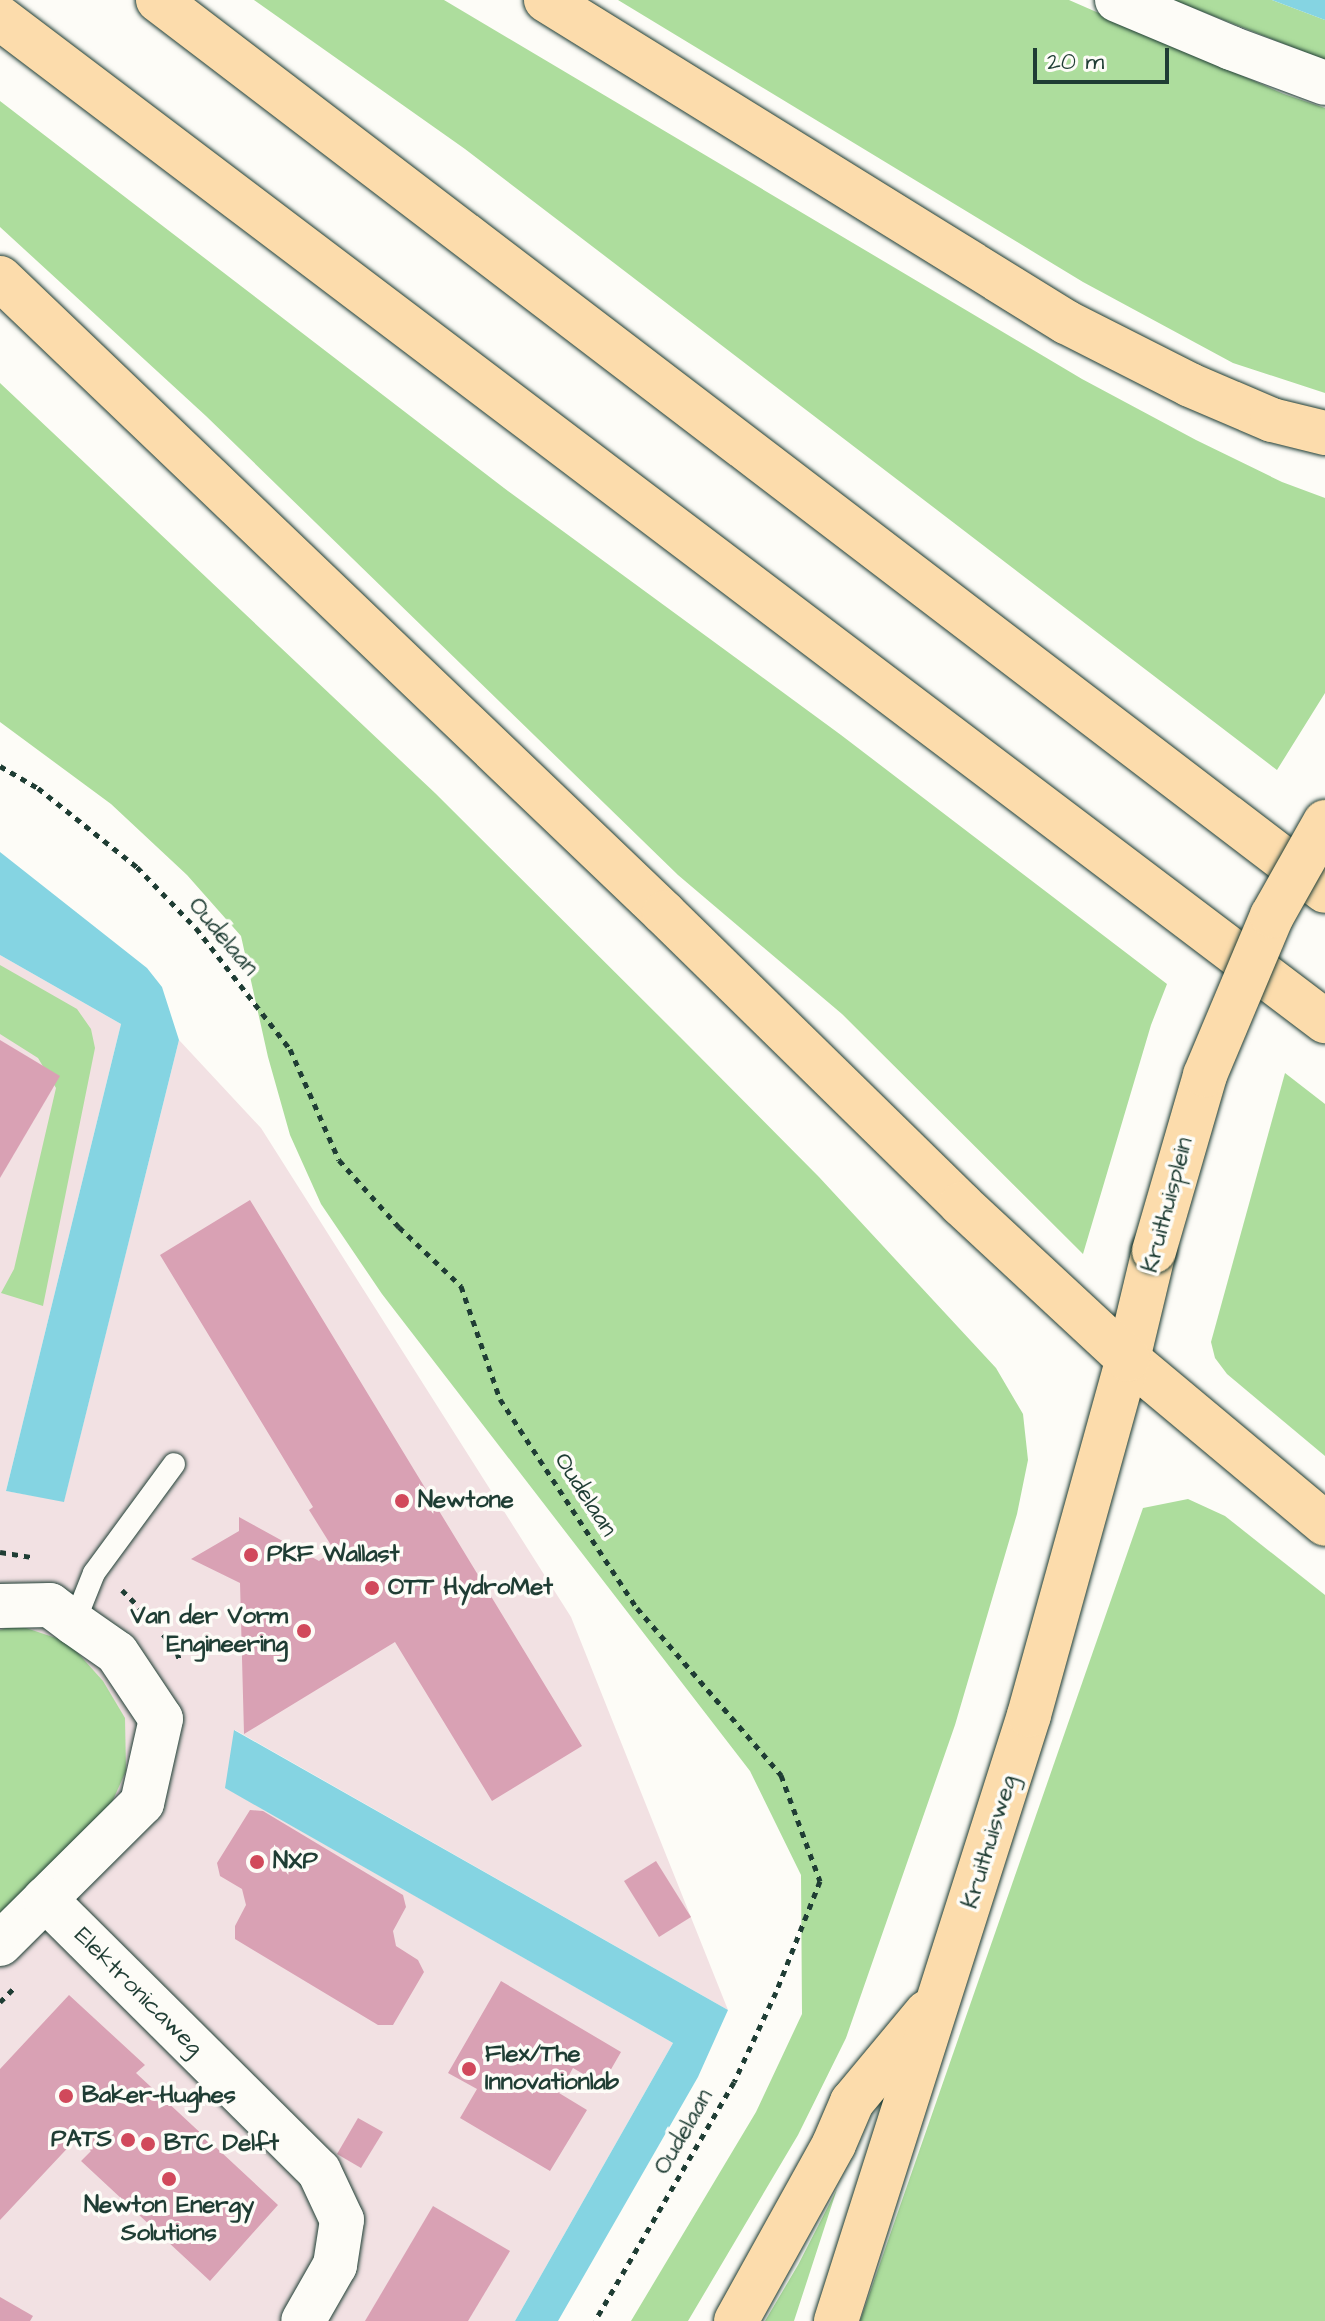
<!DOCTYPE html>
<html>
<head>
<meta charset="utf-8">
<style>
	body { margin:0 }
	#map { position:relative; width:1325px; height:2321px; overflow:hidden; background:#fdfcf7; font-family:"Architects Daughter",sans-serif }
	div>[style] { position:absolute }
	.built>* { inset:0; background:#f2e1e3 }
	.green>* { inset:0; background:#addd9d }
	.water>* { inset:0; background:#85d4e2 }
	.building>* { inset:0; background:#d9a1b4 }
	.path>* { height:5px; margin-top:-2.5px; transform-origin:0; background:repeating-linear-gradient(90deg,#1f3d34 0 6px,transparent 0 12px) }
	.roads { filter:drop-shadow(0 0 2px #1f3d34) drop-shadow(0 0 2px #1f3d34) }
	.service>* { height:22px; margin:-11px; padding:0 11px; transform-origin:11px; border-radius:11px; background:#fdfcf7 }
	.minor>* { height:44px; margin:-22px; padding:0 22px; transform-origin:22px; border-radius:22px; background:#fdfcf7 }
	.trunk>* { height:44px; margin:-22px; padding:0 22px; transform-origin:22px; border-radius:22px; background:#fcdcac }
	.motorway>* { height:44px; margin:-22px; padding:0 22px; transform-origin:22px; border-radius:22px; background:#fcdcac }
	.bridges { filter:drop-shadow(0 0 2px #1f3d34) drop-shadow(0 0 2px #1f3d34) }
	.trunk-bridge>* { height:44px; margin:-22px; padding:0 22px; transform-origin:22px; border-radius:22px; background:#fcdcac }
	.dots>* { width:22px; height:22px; translate:-50% -50%; box-sizing:border-box; border:4px solid #fdfcf7; border-radius:50% }
	span { translate:-50% -50%; white-space:nowrap; text-align:center; line-height:1.15; -webkit-text-stroke:7px #fdfcf7; paint-order:stroke }
	.street-label { font-size:24px; color:#1f3d34 }
	.poi-label { font-size:24px; color:#1f3d34; font-weight:700 }
	.left { translate:0 -50%; text-align:left }
	.right { translate:-100% -50%; text-align:right }
	.scale { position:absolute; left:1033px; top:48px; width:136px; height:36px; box-sizing:border-box; border:4px solid #1f3d34; border-top:0; padding-left:10px; font-size:24px; line-height:28px; white-space:nowrap; color:#1f3d34; -webkit-text-stroke:6px #fdfcf7; paint-order:stroke }
</style>
</head>
<body>
<div id="map">
	<div class="built">
		<div style="clip-path:polygon(0 955px,121px 1024px,6px 1491px,64px 1501px,179px 1040px,261px 1128px,571px 1617px,728px 2010px,235px 1730px,226px 1788px,673px 2043px,515px 2321px,0 2321px)"></div>
	</div>
	<div class="green">
		<div style="clip-path:polygon(254px 0,444px 0,1082px 379px,1196px 440px,1282px 482px,1325px 498px,1325px 693px,1277px 770px,465px 149px)"></div>
		<div style="clip-path:polygon(618px 0,1069px 0,1284px 94px,1325px 108px,1325px 393px,1233px 363px,1083px 282px)"></div>
		<div style="clip-path:polygon(1173px 0,1272px 0,1325px 20px,1325px 60px)"></div>
		<div style="clip-path:polygon(0 101px,504px 488px,841px 735px,1167px 984px,1151px 1025px,1083px 1254px,842px 1014px,678px 875px,206px 416px,0 227px)"></div>
		<div style="clip-path:polygon(0 383px,435px 793px,680px 1037px,819px 1177px,996px 1368px,1023px 1414px,1028px 1460px,1017px 1514px,955px 1725px,846px 2038px,798px 2135px,688px 2321px,631px 2321px,756px 2112px,802px 2014px,801px 1875px,750px 1771px,382px 1294px,321px 1204px,290px 1135px,268px 1057px,241px 936px,187px 875px,111px 804px,0 722px)"></div>
		<div style="clip-path:polygon(0 965px,77px 1009px,91px 1029px,95px 1048px,43px 1306px,1px 1293px,14px 1269px,56px 1088px,38px 1058px,0 1034px)"></div>
		<div style="clip-path:polygon(1285px 1073px,1325px 1104px,1325px 1456px,1227px 1374px,1215px 1358px,1211px 1342px)"></div>
		<div style="clip-path:polygon(1188px 1499px,1225px 1516px,1325px 1595px,1325px 2321px,860px 2321px,1143px 1508px)"></div>
		<div style="clip-path:polygon(17px 1625px,68px 1642px,103px 1681px,125px 1718px,126px 1771px,108px 1811px,0 1919px,0 1630px)"></div>
		<div style="clip-path:polygon(837px 2189px,794px 2321px,765px 2321px,798px 2265px)"></div>
	</div>
	<div class="water">
		<div style="clip-path:polygon(1272px 0,1325px 0,1325px 20px)"></div>
		<div style="clip-path:polygon(0 852px,147px 968px,162px 987px,179px 1040px,64px 1502px,6px 1491px,121px 1024px,0 955px)"></div>
		<div style="clip-path:polygon(234px 1730px,728px 2010px,698px 2077px,558px 2321px,515px 2321px,673px 2043px,225px 1788px)"></div>
	</div>
	<div class="building">
		<div style="clip-path:polygon(0 1040px,60px 1076px,0 1178px)"></div>
		<div style="clip-path:polygon(250px 1200px,582px 1746px,492px 1801px,395px 1642px,244px 1734px,240px 1583px,191px 1559px,239px 1531px,239px 1517px,319px 1561px,334px 1550px,309px 1510px,313px 1507px,160px 1255px)"></div>
		<div style="clip-path:polygon(250px 1810px,263px 1811px,403px 1895px,406px 1907px,393px 1931px,396px 1946px,418px 1960px,424px 1972px,393px 2025px,378px 2025px,235px 1939px,235px 1926px,246px 1905px,242px 1889px,220px 1876px,217px 1863px)"></div>
		<div style="clip-path:polygon(656px 1861px,691px 1917px,659px 1937px,624px 1881px)"></div>
		<div style="clip-path:polygon(501px 1981px,621px 2052px,602px 2085px,573px 2068px,559px 2093px,587px 2110px,550px 2171px,460px 2118px,477px 2089px,448px 2073px)"></div>
		<div style="clip-path:polygon(69px 1995px,145px 2065px,136px 2073px,278px 2205px,210px 2281px,81px 2161px,91px 2151px,77px 2138px,0 2220px,0 2069px)"></div>
		<div style="clip-path:polygon(358px 2118px,383px 2132px,361px 2168px,337px 2154px)"></div>
		<div style="clip-path:polygon(433px 2206px,510px 2251px,468px 2321px,365px 2321px)"></div>
		<div style="clip-path:polygon(0 2297px,33px 2316px,30px 2321px,0 2321px)"></div>
	</div>
	<div class="path">
		<div style="left:0;top:766px;width:44px;rotate:30.1deg"></div>
		<div style="left:38px;top:788px;width:127px;rotate:38.6deg"></div>
		<div style="left:137px;top:867px;width:85px;rotate:46deg"></div>
		<div style="left:196px;top:928px;width:153px;rotate:52.2deg"></div>
		<div style="left:290px;top:1049px;width:121px;rotate:66.2deg"></div>
		<div style="left:339px;top:1160px;width:90px;rotate:48.2deg"></div>
		<div style="left:399px;top:1227px;width:86px;rotate:43.6deg"></div>
		<div style="left:461px;top:1286px;width:120px;rotate:71deg"></div>
		<div style="left:500px;top:1399px;width:250px;rotate:56.8deg"></div>
		<div style="left:637px;top:1608px;width:221px;rotate:49.2deg"></div>
		<div style="left:781px;top:1775px;width:113px;rotate:69.8deg"></div>
		<div style="left:820px;top:1881px;width:119px;rotate:111.6deg"></div>
		<div style="left:776px;top:1992px;width:99px;rotate:115deg"></div>
		<div style="left:734px;top:2082px;width:276px;rotate:120.2deg"></div>
		<div style="left:0;top:1552px;width:31px;rotate:9deg"></div>
		<div style="left:122px;top:1590px;width:38px;rotate:45deg"></div>
		<div style="left:163px;top:1634px;width:23px;rotate:52deg"></div>
		<div style="left:177px;top:1652px;width:10px;rotate:73deg"></div>
		<div style="left:0;top:2002px;width:18px;rotate:-45deg"></div>
	</div>
	<div class="roads">
		<div class="service">
			<div style="left:74px;top:1623px;width:54px;rotate:-68.2deg"></div>
			<div style="left:94px;top:1573px;width:135px;rotate:-53.7deg"></div>
		</div>
		<div class="minor">
			<div style="left:1117px;top:0;width:124px;rotate:22.8deg"></div>
			<div style="left:1231px;top:48px;width:100px;rotate:20.4deg"></div>
			<div style="left:0;top:1606px;width:50px;rotate:-1.1deg"></div>
			<div style="left:50px;top:1605px;width:30px;rotate:37deg"></div>
			<div style="left:74px;top:1623px;width:52px;rotate:34.9deg"></div>
			<div style="left:117px;top:1653px;width:79px;rotate:56.3deg"></div>
			<div style="left:161px;top:1719px;width:86px;rotate:102.7deg"></div>
			<div style="left:142px;top:1803px;width:200px;rotate:135.2deg"></div>
			<div style="left:45px;top:1899px;width:386px;rotate:44.8deg"></div>
			<div style="left:319px;top:2171px;width:54px;rotate:64.9deg"></div>
			<div style="left:342px;top:2220px;width:46px;rotate:98.8deg"></div>
			<div style="left:335px;top:2265px;width:64px;rotate:119.7deg"></div>
		</div>
		<div class="trunk">
			<div style="left:1128px;top:1359px;width:257px;rotate:39.9deg"></div>
			<div style="left:736px;top:2321px;width:202px;rotate:-61deg"></div>
			<div style="left:834px;top:2144px;width:46px;rotate:-66.8deg"></div>
			<div style="left:852px;top:2102px;width:117px;rotate:-50.2deg"></div>
			<div style="left:836px;top:2321px;width:636px;rotate:-72.33deg"></div>
			<div style="left:1029px;top:1715px;width:370px;rotate:-74.5deg"></div>
			<div style="left:1128px;top:1359px;width:111px;rotate:-76.5deg"></div>
		</div>
		<div class="motorway">
			<div style="left:158px;top:0;width:1468px;rotate:37.36deg"></div>
			<div style="left:546px;top:0;width:612px;rotate:31.77deg"></div>
			<div style="left:1066px;top:322px;width:139px;rotate:26.9deg"></div>
			<div style="left:1190px;top:385px;width:89px;rotate:23.1deg"></div>
			<div style="left:1272px;top:420px;width:55px;rotate:13.8deg"></div>
			<div style="left:0;top:18px;width:1662px;rotate:37.13deg"></div>
			<div style="left:0;top:278px;width:919px;rotate:43.72deg"></div>
			<div style="left:664px;top:913px;width:416px;rotate:44.4deg"></div>
			<div style="left:961px;top:1204px;width:228px;rotate:42.9deg"></div>
		</div>
	</div>
	<div class="bridges">
		<div class="trunk-bridge">
			<div style="left:1154px;top:1251px;width:183px;rotate:-73.8deg"></div>
			<div style="left:1205px;top:1075px;width:173px;rotate:-67.2deg"></div>
			<div style="left:1272px;top:916px;width:108px;rotate:-60.6deg"></div>
		</div>
	</div>
	<div class="dots">
		<div style="left:402px;top:1501px;background:#d1495b"></div>
		<div style="left:251px;top:1555px;background:#d1495b"></div>
		<div style="left:372px;top:1588px;background:#d1495b"></div>
		<div style="left:304px;top:1631px;background:#d1495b"></div>
		<div style="left:257px;top:1862px;background:#d1495b"></div>
		<div style="left:469px;top:2069px;background:#d1495b"></div>
		<div style="left:66px;top:2096px;background:#d1495b"></div>
		<div style="left:128px;top:2140px;background:#d1495b"></div>
		<div style="left:148px;top:2144px;background:#d1495b"></div>
		<div style="left:169px;top:2179px;background:#d1495b"></div>
	</div>
	<div class="street-label">
		<span style="left:223px;top:937px;rotate:50deg">Oudelaan</span>
		<span style="left:1168px;top:1205px;rotate:-75deg">Kruithuisplein</span>
		<span style="left:585px;top:1495px;rotate:57deg">Oudelaan</span>
		<span style="left:990px;top:1842px;rotate:-73deg">Kruithuisweg</span>
		<span style="left:138px;top:1992px;rotate:45deg">Elektronicaweg</span>
		<span style="left:684px;top:2132px;rotate:-60deg">Oudelaan</span>
	</div>
	<div class="poi-label">
		<span class="left" style="left:418px;top:1501px">Newtone</span>
		<span class="left" style="left:267px;top:1555px">PKF Wallast</span>
		<span class="left" style="left:388px;top:1588px">OTT HydroMet</span>
		<span class="right" style="left:288px;top:1631px">Van der Vorm<br>Engineering</span>
		<span class="left" style="left:273px;top:1862px">NXP</span>
		<span class="left" style="left:485px;top:2069px">Flex/The<br>Innovationlab</span>
		<span class="left" style="left:82px;top:2096px">Baker-Hughes</span>
		<span class="right" style="left:112px;top:2140px">PATS</span>
		<span class="left" style="left:164px;top:2144px">BTC Delft</span>
		<span style="left:169px;top:2220px">Newton Energy<br>Solutions</span>
	</div>
	<div class="scale">20 m</div>
</div>
</body>
</html>
